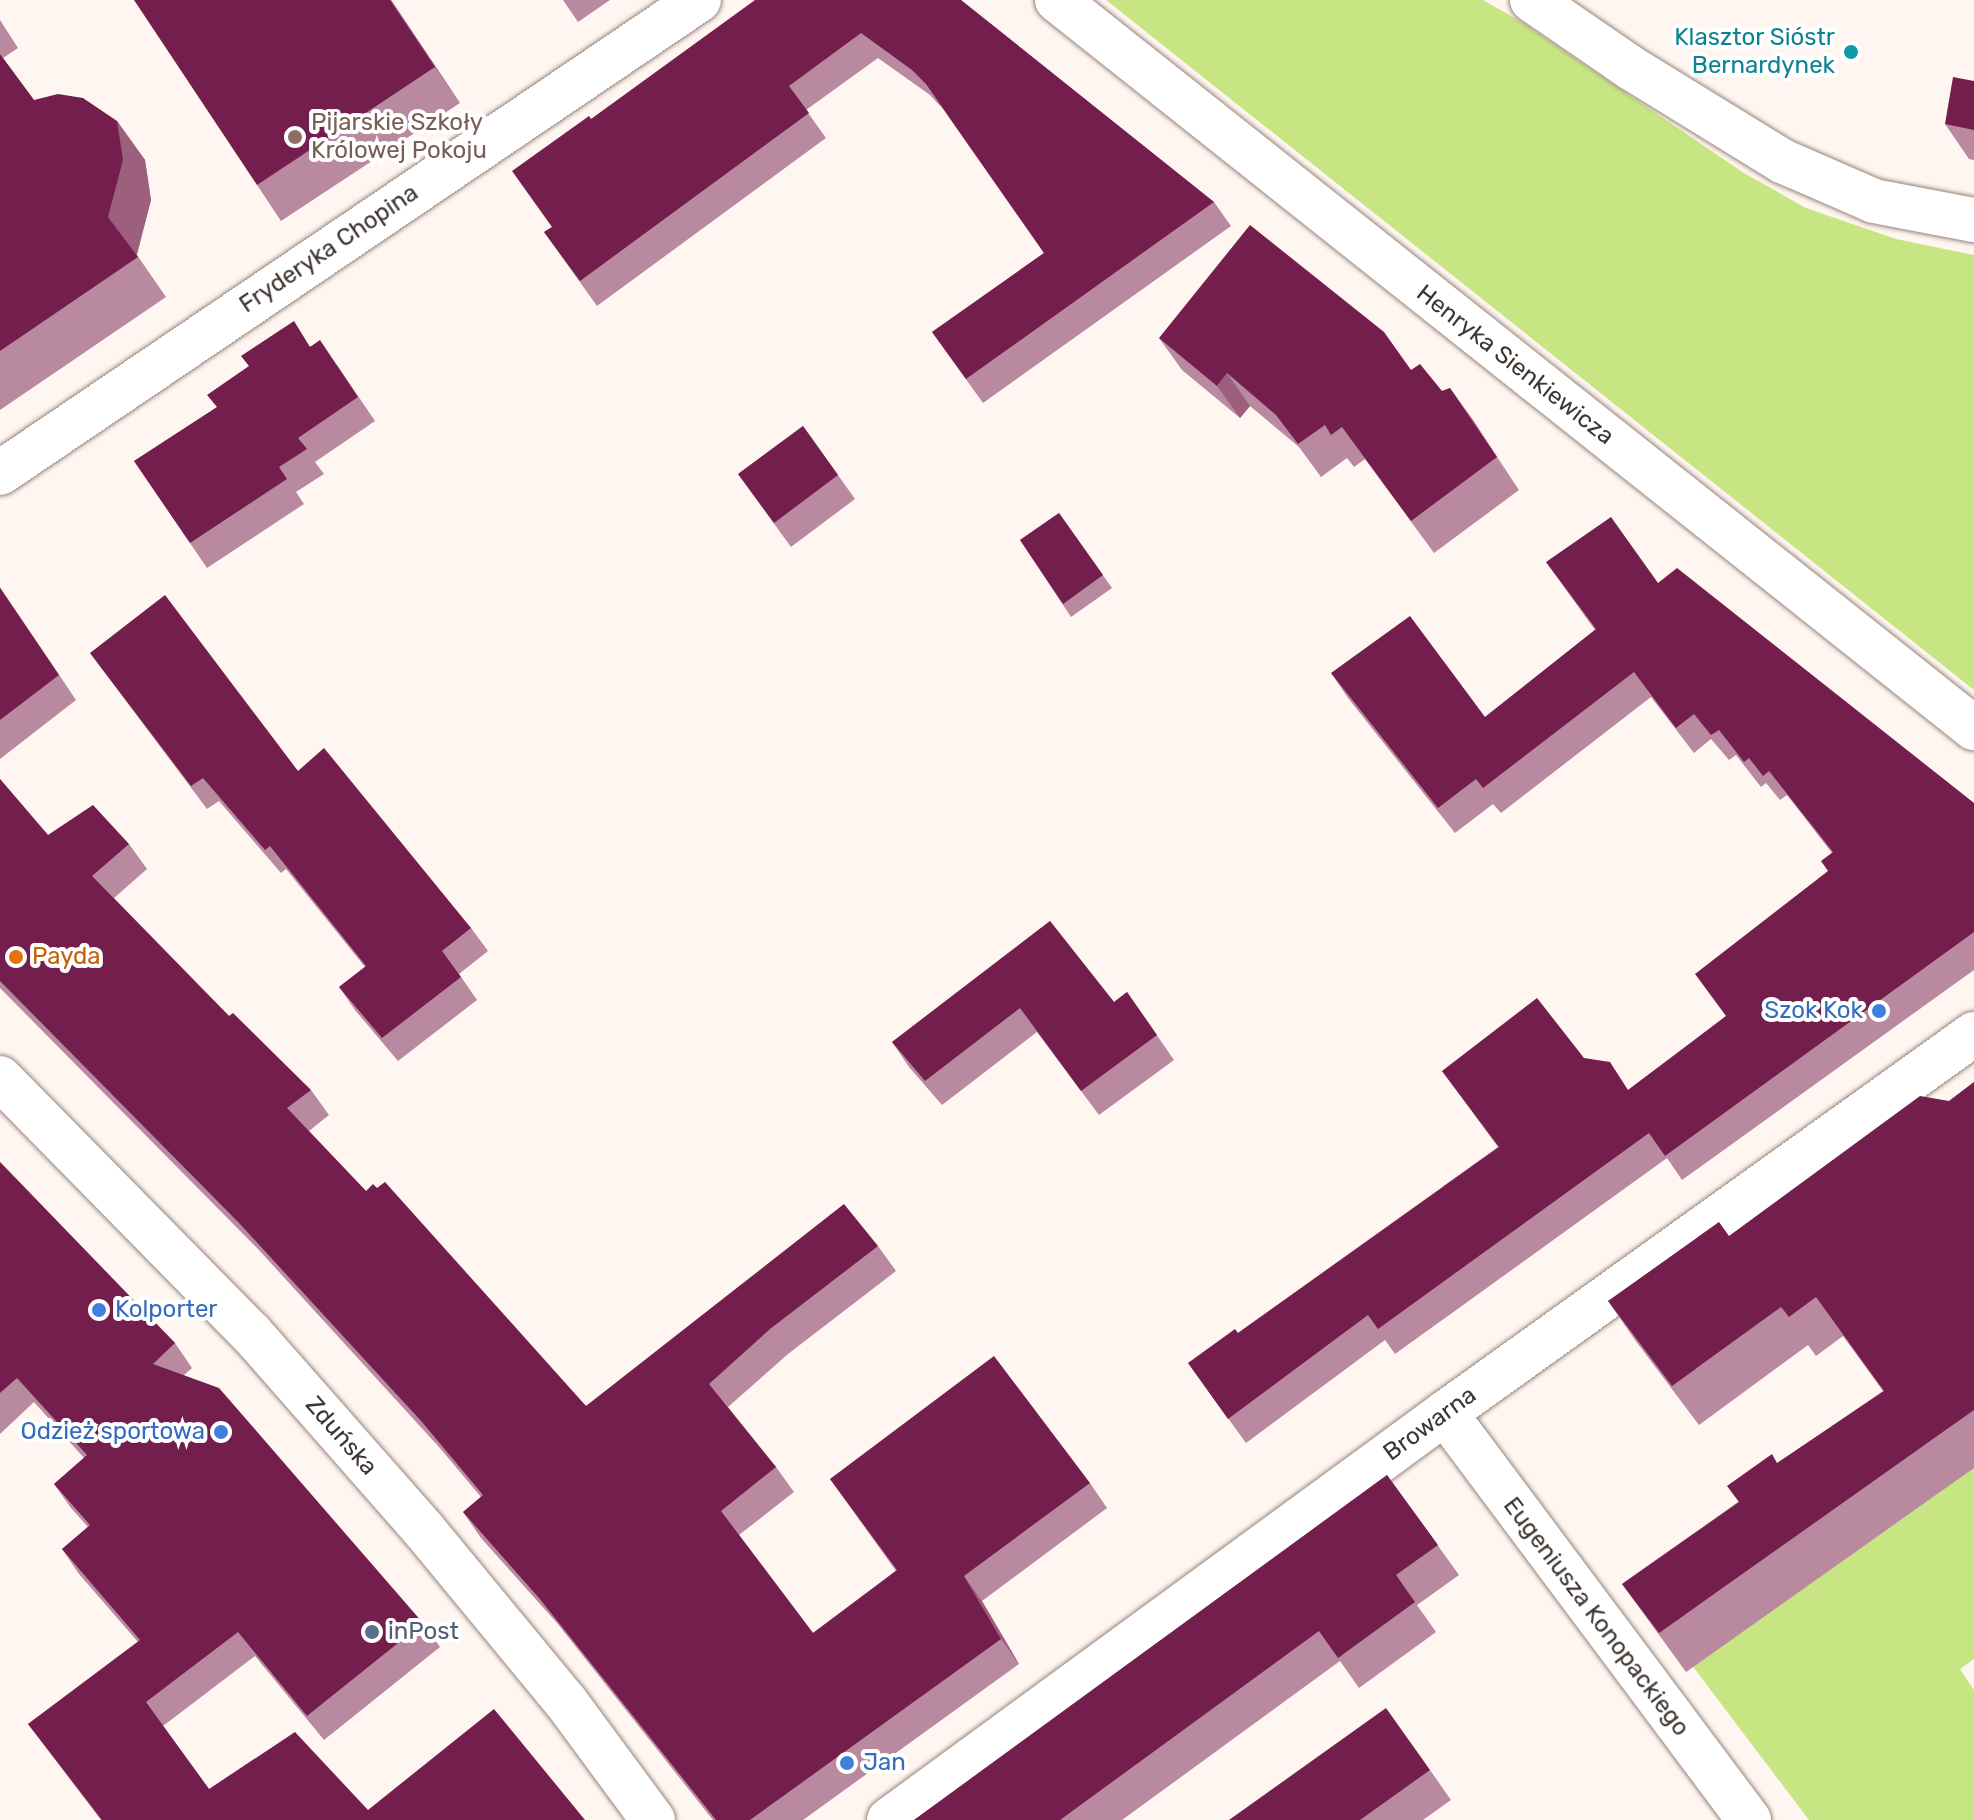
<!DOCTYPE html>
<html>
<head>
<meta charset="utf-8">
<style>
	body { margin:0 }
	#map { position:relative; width:1974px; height:1820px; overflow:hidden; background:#fff6f1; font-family:Rubik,sans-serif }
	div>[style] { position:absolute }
	.green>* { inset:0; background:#c8e584 }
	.roads { filter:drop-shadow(0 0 2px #978479) drop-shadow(0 0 2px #978479) }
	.minor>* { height:44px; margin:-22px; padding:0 22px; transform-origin:22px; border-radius:22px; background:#fff }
	.tertiary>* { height:44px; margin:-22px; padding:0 22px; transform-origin:22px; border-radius:22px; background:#fff }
	.wall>* { inset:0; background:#b98a9f }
	.shaded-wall>* { inset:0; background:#9d5f7e }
	.building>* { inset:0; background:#731e4d }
	.dots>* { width:22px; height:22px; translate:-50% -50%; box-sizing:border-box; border:4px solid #fff; border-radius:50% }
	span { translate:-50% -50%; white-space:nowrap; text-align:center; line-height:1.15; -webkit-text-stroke:8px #fff; paint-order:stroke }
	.culture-label { font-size:24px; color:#0d838f }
	.right { translate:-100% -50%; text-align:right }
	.education-label { font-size:24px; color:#785e54 }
	.left { translate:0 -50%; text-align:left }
	.street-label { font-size:24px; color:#3e3631 }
	.food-label { font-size:24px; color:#c56008 }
	.shop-label { font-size:24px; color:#366cbe }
	.service-label { font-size:24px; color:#4e5e75 }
</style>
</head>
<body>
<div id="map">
	<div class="green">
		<div style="clip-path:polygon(1106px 0,1483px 0,1520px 21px,1744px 173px,1806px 208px,1896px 239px,1974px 255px,1974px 690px)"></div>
		<div style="clip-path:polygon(1974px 1467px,1974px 1659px,1960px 1669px,1974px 1690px,1974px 1820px,1809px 1820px,1691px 1664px)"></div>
	</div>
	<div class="roads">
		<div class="minor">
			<div style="left:0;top:473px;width:844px;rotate:-34.09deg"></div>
			<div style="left:0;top:1078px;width:358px;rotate:45.5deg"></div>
			<div style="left:251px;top:1333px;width:262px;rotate:48.7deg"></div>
			<div style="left:424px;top:1530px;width:223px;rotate:50.5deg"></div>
			<div style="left:566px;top:1702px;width:147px;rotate:53.6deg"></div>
			<div style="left:1445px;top:1413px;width:508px;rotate:53.24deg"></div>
			<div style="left:889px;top:1820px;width:689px;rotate:-36.2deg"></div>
			<div style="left:1445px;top:1413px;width:651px;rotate:-35.62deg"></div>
		</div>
		<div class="tertiary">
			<div style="left:1057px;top:0;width:1171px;rotate:38.45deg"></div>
			<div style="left:1532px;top:0;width:120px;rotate:34.5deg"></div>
			<div style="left:1631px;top:68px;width:177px;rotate:31.6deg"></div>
			<div style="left:1782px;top:161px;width:100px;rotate:23.5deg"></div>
			<div style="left:1874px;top:201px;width:102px;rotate:10.8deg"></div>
		</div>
	</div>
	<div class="wall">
		<div style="clip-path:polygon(391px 0,460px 103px,281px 221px,257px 185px)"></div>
		<div style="clip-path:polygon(563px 0,610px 0,578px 22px)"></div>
		<div style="clip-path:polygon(961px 0,1214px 202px,1231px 226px,983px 403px,932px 332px,1044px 253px,943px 109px,930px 95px,878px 58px,806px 110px,826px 138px,597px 306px,544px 232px,552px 227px,591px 119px)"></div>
		<div style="clip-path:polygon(0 20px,18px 48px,3px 58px,34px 100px,117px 121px,145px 160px,151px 200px,137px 255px,166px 297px,0 410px)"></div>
		<div style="clip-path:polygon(1974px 81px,1974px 160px,1969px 159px,1945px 124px)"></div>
		<div style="clip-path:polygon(1159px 338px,1411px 370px,1442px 391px,1450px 388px,1519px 490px,1434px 553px,1365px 459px,1354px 467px,1347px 458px,1321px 477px,1299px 447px,1250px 406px,1240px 418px,1182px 370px)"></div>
		<div style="clip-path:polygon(311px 346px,337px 365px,375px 421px,315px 462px,324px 474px,296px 492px,304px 504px,207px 568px,134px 461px,216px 408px,248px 367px)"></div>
		<div style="clip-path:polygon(803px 426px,855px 499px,791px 547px,738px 474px)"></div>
		<div style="clip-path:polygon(1059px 513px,1112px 588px,1071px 617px,1020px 540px)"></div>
		<div style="clip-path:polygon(1546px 562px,1658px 583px,1974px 803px,1974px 970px,1682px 1180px,1667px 1158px,1395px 1354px,1385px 1340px,1246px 1443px,1188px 1363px,1238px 1333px,1498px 1147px,1442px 1071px,1584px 1058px,1628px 1090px,1725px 1017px,1828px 871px,1832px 853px,1787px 795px,1780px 800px,1766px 783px,1761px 787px,1736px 755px,1729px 760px,1711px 739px,1694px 753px,1651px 697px,1501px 813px,1493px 804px,1455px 833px,1348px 698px,1331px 673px,1485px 717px,1595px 630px)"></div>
		<div style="clip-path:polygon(0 587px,76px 700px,0 759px)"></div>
		<div style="clip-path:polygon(90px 653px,298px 771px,471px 928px,488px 951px,459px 974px,477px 1000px,398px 1061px,355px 1010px,339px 987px,365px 967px,286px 869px,281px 873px,219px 801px,207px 809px)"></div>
		<div style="clip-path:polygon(0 779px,48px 835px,129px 844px,147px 869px,114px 898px,229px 1016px,311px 1090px,329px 1115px,309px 1131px,366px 1191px,586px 1406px,878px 1246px,896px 1271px,788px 1354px,728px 1407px,776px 1467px,794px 1492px,739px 1535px,813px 1633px,896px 1571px,830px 1479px,1090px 1483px,1107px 1508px,982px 1601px,1019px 1664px,803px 1820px,713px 1820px,557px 1623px,481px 1538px,463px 1512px,481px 1497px,439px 1447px,258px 1249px,0 988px)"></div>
		<div style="clip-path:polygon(1050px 921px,1114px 1002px,1127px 992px,1174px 1060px,1099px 1115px,1037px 1032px,942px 1105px,909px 1067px,892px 1042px)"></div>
		<div style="clip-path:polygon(1974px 1082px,1974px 1468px,1686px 1672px,1622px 1584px,1738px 1502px,1778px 1463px,1883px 1391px,1843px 1336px,1816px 1356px,1808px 1345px,1699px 1425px,1635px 1340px,1608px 1301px,1729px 1236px,1949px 1101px)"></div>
		<div style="clip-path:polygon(0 1162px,175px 1343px,192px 1368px,184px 1375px,423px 1623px,440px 1647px,324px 1740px,255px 1656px,163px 1726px,209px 1789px,368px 1810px,585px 1820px,101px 1820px,28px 1724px,138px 1642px,79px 1574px,62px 1549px,88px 1527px,71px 1508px,54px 1484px,84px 1458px,34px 1402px,0 1434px)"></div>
		<div style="clip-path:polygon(1387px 1475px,1459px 1575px,1417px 1605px,1436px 1632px,1359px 1688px,1340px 1661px,1122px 1820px,914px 1820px)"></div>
		<div style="clip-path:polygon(1430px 1770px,1451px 1800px,1423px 1820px,1229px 1820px)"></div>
	</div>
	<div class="shaded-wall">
		<div style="clip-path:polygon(390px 0,391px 0,460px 103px,435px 67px)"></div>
		<div style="clip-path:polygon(117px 121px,145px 160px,151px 200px,136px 257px,108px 217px)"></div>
		<div style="clip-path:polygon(1227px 373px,1250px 406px,1240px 418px,1217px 386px)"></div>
		<div style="clip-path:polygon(1450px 388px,1473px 420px,1519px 490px,1497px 457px)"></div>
		<div style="clip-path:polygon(964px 1576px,982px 1601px,1019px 1664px,1001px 1639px)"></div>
	</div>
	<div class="building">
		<div style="clip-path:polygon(134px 0,390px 0,435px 67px,257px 185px)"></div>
		<div style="clip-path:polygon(755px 0,961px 0,1214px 202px,966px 379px,932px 332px,1044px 253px,926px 84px,912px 70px,861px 33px,789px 86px,809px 113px,580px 281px,544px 232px,552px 227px,512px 171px,589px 116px,591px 119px)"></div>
		<div style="clip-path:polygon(0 54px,34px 100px,58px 94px,83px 98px,117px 121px,123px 160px,108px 217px,138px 257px,0 351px)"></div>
		<div style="clip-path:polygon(1953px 77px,1974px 81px,1974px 130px,1945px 124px)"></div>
		<div style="clip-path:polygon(1250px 225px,1384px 332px,1411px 370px,1420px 364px,1442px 391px,1450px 388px,1497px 457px,1411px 521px,1342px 427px,1331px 435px,1325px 425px,1298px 444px,1276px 415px,1227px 373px,1217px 386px,1159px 338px)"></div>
		<div style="clip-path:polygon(294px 321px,310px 347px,320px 340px,358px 397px,298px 438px,307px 449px,279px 467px,287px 479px,190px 543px,134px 461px,217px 407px,207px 395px,249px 366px,241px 356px)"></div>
		<div style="clip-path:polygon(803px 426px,838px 475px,774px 523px,738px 474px)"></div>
		<div style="clip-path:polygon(1059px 513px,1103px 575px,1063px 604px,1020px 540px)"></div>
		<div style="clip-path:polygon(1611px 517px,1658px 583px,1677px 568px,1974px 803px,1974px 932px,1665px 1156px,1649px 1133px,1378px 1329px,1368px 1315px,1228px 1419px,1188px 1363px,1235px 1329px,1238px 1333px,1499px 1147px,1442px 1071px,1537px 998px,1584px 1058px,1610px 1062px,1628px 1090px,1726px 1016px,1695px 974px,1828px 871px,1821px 861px,1833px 852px,1769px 771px,1763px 776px,1749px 758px,1744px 762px,1719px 730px,1711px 735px,1694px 714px,1676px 728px,1634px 672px,1483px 788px,1476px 779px,1438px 808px,1331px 673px,1410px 616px,1485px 717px,1596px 629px,1546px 562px)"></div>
		<div style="clip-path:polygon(0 588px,59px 675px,0 720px)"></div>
		<div style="clip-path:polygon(165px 595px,298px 771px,324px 748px,471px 928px,442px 951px,461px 977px,382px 1038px,339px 987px,366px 966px,270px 846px,265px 850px,203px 778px,191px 786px,90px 653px)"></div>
		<div style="clip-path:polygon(0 779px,48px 835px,93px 805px,129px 844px,92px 876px,229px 1016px,233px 1013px,311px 1090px,287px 1108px,366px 1191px,373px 1184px,377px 1188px,385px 1182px,586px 1406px,844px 1204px,878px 1246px,770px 1329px,709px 1384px,776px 1467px,721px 1511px,813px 1633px,897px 1570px,830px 1479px,994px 1356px,1090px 1483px,964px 1576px,1001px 1639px,750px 1820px,716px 1820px,539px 1598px,463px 1512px,483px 1495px,422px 1422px,240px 1224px,0 981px)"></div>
		<div style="clip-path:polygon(1050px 921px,1114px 1002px,1127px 992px,1157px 1035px,1081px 1091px,1020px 1008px,925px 1081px,892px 1042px)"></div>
		<div style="clip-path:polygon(1974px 1082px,1974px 1410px,1659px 1633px,1622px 1584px,1739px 1502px,1727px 1486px,1772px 1454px,1777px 1463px,1884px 1391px,1816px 1297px,1789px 1317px,1781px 1307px,1672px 1386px,1608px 1301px,1719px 1222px,1729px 1236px,1920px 1096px,1949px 1101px)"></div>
		<div style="clip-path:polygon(0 1162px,175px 1343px,153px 1364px,219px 1388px,423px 1623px,307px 1716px,238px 1632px,146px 1702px,209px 1789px,295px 1732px,368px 1810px,494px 1709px,585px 1820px,102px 1820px,28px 1724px,140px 1640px,62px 1549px,90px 1525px,54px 1484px,87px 1455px,17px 1378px,0 1393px)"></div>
		<div style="clip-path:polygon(1387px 1475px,1438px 1545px,1396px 1575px,1415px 1602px,1338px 1658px,1319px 1631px,1060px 1820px,914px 1820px)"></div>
		<div style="clip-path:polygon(1386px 1708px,1430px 1770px,1360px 1820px,1229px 1820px)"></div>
	</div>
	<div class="dots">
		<div style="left:1851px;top:52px;background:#0f9aa8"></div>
		<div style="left:295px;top:137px;background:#8d6e63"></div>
		<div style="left:16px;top:957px;background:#e8710a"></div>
		<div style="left:1879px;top:1011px;background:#3f7fe0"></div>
		<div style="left:99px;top:1310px;background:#3f7fe0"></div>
		<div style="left:221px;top:1432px;background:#3f7fe0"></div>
		<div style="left:372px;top:1632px;background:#5c6f8a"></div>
		<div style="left:847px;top:1763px;background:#3f7fe0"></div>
	</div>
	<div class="culture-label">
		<span class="right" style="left:1835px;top:52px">Klasztor Sióstr<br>Bernardynek</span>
	</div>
	<div class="education-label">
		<span class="left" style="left:311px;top:137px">Pijarskie Szkoły<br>Królowej Pokoju</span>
	</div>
	<div class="street-label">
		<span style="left:329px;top:249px;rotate:-34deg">Fryderyka Chopina</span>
		<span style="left:1515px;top:365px;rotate:38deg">Henryka Sienkiewicza</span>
		<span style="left:1430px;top:1424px;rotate:-36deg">Browarna</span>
		<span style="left:341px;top:1436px;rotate:49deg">Zduńska</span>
		<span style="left:1596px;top:1617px;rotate:53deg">Eugeniusza Konopackiego</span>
	</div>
	<div class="food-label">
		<span class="left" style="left:32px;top:957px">Payda</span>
	</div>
	<div class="shop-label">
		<span class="right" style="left:1863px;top:1011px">Szok Kok</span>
		<span class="left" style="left:115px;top:1310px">Kolporter</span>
		<span class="right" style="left:205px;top:1432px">Odzież sportowa</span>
		<span class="left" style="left:863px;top:1763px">Jan</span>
	</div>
	<div class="service-label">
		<span class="left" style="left:388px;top:1632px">inPost</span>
	</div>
</div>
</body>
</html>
